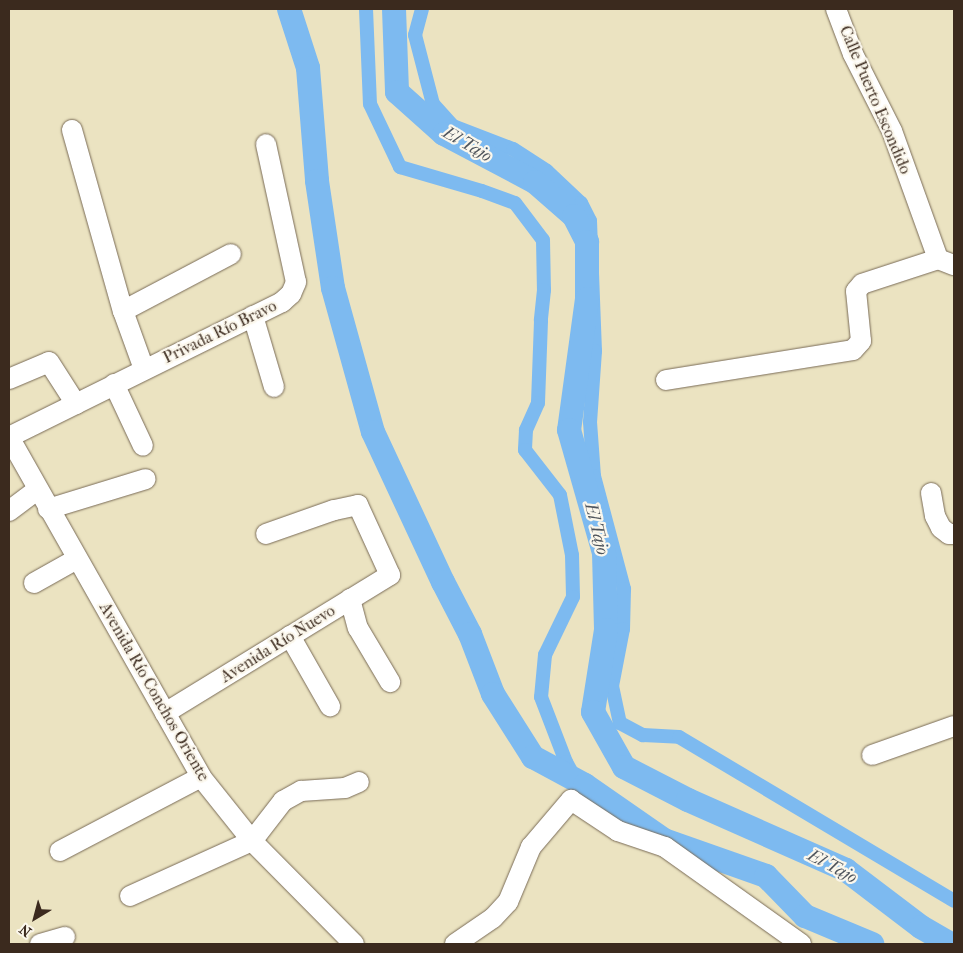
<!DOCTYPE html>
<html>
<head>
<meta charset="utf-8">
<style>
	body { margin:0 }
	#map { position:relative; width:963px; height:953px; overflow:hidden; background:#ebe3c1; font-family:"IM FELL French Canon",serif }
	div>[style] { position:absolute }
	.canal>* { height:14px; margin:-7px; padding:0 7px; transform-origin:7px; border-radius:7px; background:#7dbaf0 }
	.river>* { height:24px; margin:-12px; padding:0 12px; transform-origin:12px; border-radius:12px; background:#7dbaf0 }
	.roads { filter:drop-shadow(0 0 1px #796b57) drop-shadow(0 0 1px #796b57) }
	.minor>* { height:20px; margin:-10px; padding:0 10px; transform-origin:10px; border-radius:10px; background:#fff }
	span { translate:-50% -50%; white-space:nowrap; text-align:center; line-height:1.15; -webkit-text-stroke:4.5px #fbf7ec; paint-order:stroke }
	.street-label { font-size:16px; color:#3b2a1e }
	.water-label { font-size:18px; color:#4f555d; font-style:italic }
	.frame { position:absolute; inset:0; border:10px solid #3b2a1e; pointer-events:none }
	.north { position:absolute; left:10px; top:893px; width:50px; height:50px; -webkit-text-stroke:4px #fbf7ec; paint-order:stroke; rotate:217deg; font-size:14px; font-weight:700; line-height:20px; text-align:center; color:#3b2a1e }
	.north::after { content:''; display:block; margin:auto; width:18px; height:22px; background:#3b2a1e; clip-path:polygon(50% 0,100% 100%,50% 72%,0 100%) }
</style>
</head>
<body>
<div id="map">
	<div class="canal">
		<div style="left:366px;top:9px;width:95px;rotate:87.6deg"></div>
		<div style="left:370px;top:104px;width:70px;rotate:64.5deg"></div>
		<div style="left:400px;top:167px;width:85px;rotate:16.3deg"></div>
		<div style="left:482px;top:191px;width:35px;rotate:20deg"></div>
		<div style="left:515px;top:203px;width:46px;rotate:52.9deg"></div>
		<div style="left:543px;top:240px;width:50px;rotate:88.9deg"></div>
		<div style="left:544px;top:290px;width:31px;rotate:96deg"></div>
		<div style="left:541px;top:321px;width:82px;rotate:92.1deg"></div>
		<div style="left:538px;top:403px;width:30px;rotate:114deg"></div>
		<div style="left:526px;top:430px;width:20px;rotate:93deg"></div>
		<div style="left:525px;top:450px;width:57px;rotate:52.1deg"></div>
		<div style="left:560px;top:495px;width:61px;rotate:78.7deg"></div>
		<div style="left:572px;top:555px;width:42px;rotate:88.6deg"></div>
		<div style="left:573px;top:597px;width:64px;rotate:115.8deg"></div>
		<div style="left:545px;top:655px;width:42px;rotate:95.4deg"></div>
		<div style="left:541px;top:697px;width:70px;rotate:69deg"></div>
		<div style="left:566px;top:762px;width:21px;rotate:61deg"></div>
		<div style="left:422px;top:9px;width:27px;rotate:105deg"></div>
		<div style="left:415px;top:35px;width:71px;rotate:75.4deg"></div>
		<div style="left:433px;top:104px;width:30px;rotate:48deg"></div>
		<div style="left:453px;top:126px;width:64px;rotate:21deg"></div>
		<div style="left:513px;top:149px;width:40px;rotate:32.9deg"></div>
		<div style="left:547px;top:171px;width:47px;rotate:43.3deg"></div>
		<div style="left:581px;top:203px;width:20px;rotate:63deg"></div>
		<div style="left:590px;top:221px;width:130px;rotate:87.8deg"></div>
		<div style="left:595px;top:351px;width:71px;rotate:94deg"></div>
		<div style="left:590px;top:422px;width:54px;rotate:85.8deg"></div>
		<div style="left:594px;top:476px;width:117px;rotate:75.1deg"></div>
		<div style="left:624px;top:589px;width:40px;rotate:91.4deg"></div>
		<div style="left:623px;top:629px;width:58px;rotate:100.9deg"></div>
		<div style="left:612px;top:686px;width:38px;rotate:78deg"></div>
		<div style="left:620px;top:723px;width:26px;rotate:28deg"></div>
		<div style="left:643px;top:735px;width:36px;rotate:3deg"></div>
		<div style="left:679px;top:737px;width:320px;rotate:30.8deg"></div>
	</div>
	<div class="river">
		<div style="left:289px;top:9px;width:62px;rotate:72.1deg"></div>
		<div style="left:308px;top:68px;width:113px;rotate:85.4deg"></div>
		<div style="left:317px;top:181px;width:108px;rotate:81.5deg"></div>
		<div style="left:333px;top:288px;width:149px;rotate:74.5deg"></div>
		<div style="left:373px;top:432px;width:166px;rotate:65deg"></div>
		<div style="left:443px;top:582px;width:59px;rotate:62.6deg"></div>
		<div style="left:470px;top:634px;width:64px;rotate:69deg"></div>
		<div style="left:493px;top:694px;width:75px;rotate:57.6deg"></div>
		<div style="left:533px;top:757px;width:59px;rotate:28.3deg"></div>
		<div style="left:585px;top:785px;width:96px;rotate:34.8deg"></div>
		<div style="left:664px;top:840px;width:108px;rotate:19.4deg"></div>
		<div style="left:766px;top:876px;width:56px;rotate:45.7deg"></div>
		<div style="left:805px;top:916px;width:73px;rotate:22.7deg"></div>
		<div style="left:394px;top:9px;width:83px;rotate:87.9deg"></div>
		<div style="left:397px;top:92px;width:63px;rotate:41.8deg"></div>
		<div style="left:444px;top:134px;width:103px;rotate:27.8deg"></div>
		<div style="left:535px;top:182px;width:52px;rotate:41.1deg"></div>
		<div style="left:574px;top:216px;width:29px;rotate:63deg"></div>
		<div style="left:587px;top:242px;width:57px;rotate:90deg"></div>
		<div style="left:587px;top:299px;width:132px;rotate:97.8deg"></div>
		<div style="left:569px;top:430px;width:128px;rotate:74.1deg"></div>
		<div style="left:604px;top:553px;width:77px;rotate:88.5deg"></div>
		<div style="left:606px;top:630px;width:83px;rotate:99deg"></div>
		<div style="left:593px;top:712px;width:63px;rotate:60.6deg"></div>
		<div style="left:624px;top:767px;width:72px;rotate:27.3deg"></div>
		<div style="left:688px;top:800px;width:173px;rotate:23.9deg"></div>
		<div style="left:846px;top:870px;width:94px;rotate:37.2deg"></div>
		<div style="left:921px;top:927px;width:34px;rotate:30deg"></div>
	</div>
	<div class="roads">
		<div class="minor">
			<div style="left:836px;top:9px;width:48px;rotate:69.3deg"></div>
			<div style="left:853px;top:54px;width:86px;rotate:63.1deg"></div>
			<div style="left:892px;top:131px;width:136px;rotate:70.2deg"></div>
			<div style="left:938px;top:259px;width:17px;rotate:21deg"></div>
			<div style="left:72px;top:130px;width:188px;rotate:74.3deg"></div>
			<div style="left:123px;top:311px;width:62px;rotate:70.1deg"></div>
			<div style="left:123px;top:311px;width:122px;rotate:-27.8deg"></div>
			<div style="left:253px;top:316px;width:74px;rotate:73.5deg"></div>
			<div style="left:9px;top:379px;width:43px;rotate:-23deg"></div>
			<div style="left:49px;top:362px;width:50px;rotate:57.3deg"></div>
			<div style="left:666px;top:380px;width:189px;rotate:-9.1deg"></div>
			<div style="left:853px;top:350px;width:12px;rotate:-48deg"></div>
			<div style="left:861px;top:341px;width:50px;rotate:-95.7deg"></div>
			<div style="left:856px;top:291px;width:9px;rotate:-49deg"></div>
			<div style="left:862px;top:284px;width:80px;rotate:-18.2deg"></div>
			<div style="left:114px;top:384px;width:68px;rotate:64.9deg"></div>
			<div style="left:9px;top:437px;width:390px;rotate:60.5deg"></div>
			<div style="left:201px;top:777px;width:82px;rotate:51.4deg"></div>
			<div style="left:252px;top:841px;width:145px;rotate:45.3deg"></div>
			<div style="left:9px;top:437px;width:305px;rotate:-26.3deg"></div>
			<div style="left:282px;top:302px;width:12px;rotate:-42deg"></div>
			<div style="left:291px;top:294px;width:13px;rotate:-67deg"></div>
			<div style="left:296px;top:282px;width:141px;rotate:-102.3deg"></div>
			<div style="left:931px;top:493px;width:23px;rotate:80deg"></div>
			<div style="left:935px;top:516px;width:13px;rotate:63deg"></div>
			<div style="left:941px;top:528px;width:10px;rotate:37deg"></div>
			<div style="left:949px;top:534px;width:5px"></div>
			<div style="left:48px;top:509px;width:102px;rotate:-17deg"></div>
			<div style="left:9px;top:511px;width:35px;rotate:-37deg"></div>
			<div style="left:34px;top:583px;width:49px;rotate:-29.2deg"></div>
			<div style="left:350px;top:599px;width:30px;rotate:75deg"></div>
			<div style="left:358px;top:628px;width:63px;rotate:59.3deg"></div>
			<div style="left:290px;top:636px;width:81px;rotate:60.3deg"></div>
			<div style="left:165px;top:713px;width:264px;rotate:-31.5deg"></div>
			<div style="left:390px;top:575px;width:77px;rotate:-114.6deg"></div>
			<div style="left:358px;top:505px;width:25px;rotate:168deg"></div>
			<div style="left:334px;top:510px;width:72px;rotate:160.6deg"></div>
			<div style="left:872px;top:755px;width:87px;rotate:-19.5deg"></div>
			<div style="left:60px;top:851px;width:159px;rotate:-27.7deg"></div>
			<div style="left:130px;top:896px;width:134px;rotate:-24.3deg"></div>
			<div style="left:252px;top:841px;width:51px;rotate:-52.2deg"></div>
			<div style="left:283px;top:801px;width:21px;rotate:-29deg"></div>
			<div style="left:301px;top:791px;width:44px;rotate:-3.9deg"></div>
			<div style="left:345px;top:788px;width:15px;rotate:-23deg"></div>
			<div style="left:40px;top:944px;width:26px;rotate:-16deg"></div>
			<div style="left:455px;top:944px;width:46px;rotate:-34.4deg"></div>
			<div style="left:493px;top:918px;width:22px;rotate:-47deg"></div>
			<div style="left:508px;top:902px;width:60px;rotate:-67.3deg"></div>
			<div style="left:531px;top:847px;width:62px;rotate:-49.6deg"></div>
			<div style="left:571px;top:800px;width:56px;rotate:33.4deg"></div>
			<div style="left:618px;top:831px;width:50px;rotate:18.8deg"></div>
			<div style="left:665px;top:847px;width:167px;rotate:35.5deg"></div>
		</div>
	</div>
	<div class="street-label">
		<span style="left:875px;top:100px;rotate:67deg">Calle Puerto Escondido</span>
		<span style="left:220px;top:332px;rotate:-26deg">Privada Río Bravo</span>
		<span style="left:278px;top:644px;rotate:-32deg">Avenida Río Nuevo</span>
		<span style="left:154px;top:692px;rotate:60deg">Avenida Río Conchos Oriente</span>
	</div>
	<div class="water-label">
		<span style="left:467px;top:145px;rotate:30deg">El Tajo</span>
		<span style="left:596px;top:529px;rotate:76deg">El Tajo</span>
		<span style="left:832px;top:867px;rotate:28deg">El Tajo</span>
	</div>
	<div class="frame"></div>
	<div class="north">N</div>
</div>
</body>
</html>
